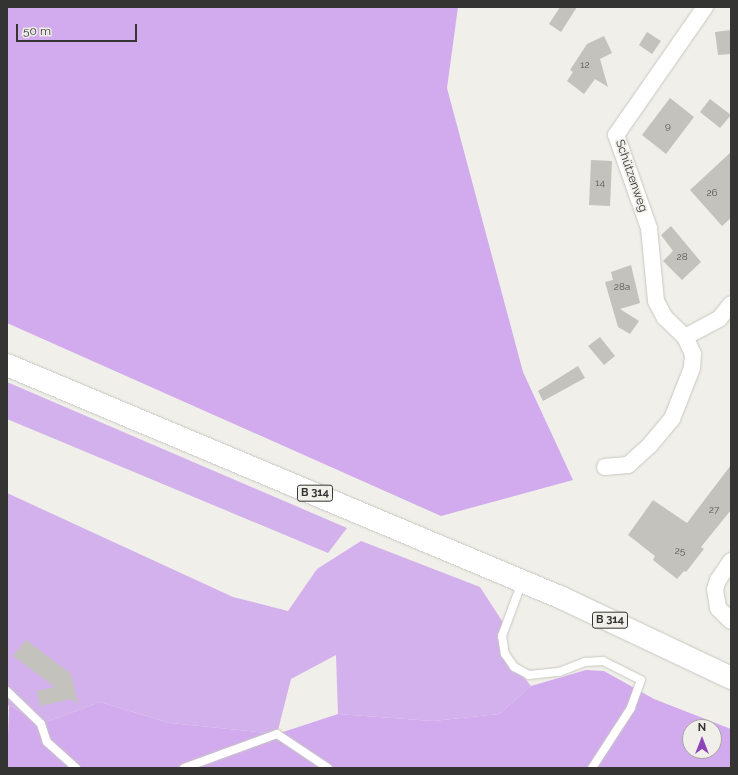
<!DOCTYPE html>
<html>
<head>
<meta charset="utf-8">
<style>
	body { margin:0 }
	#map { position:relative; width:738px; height:775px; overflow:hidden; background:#f0efe9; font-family:Raleway,sans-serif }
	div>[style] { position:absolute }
	.green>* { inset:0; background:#d3b1ec }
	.forest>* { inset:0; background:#d2abee }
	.building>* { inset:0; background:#c3c2bd }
	.roads { filter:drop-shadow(0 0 1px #c8c7c2) drop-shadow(0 0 1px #c8c7c2) }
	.service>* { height:8px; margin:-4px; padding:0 4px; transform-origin:4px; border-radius:4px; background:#fff }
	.minor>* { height:16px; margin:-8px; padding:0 8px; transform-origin:8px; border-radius:8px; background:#fff }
	.primary>* { height:22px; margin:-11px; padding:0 11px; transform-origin:11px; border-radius:11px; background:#fff }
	span { translate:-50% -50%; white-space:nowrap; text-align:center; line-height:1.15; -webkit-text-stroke:3.5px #f0efe9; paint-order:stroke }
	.number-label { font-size:10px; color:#585855 }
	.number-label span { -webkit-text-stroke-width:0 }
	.shield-label span { padding:1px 3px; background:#f0efe9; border:1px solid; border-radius:3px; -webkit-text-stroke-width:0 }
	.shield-label { font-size:11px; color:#343432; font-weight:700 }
	.street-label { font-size:12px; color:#343432 }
	.frame { position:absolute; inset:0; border:8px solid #343432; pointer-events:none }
	.north { position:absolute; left:682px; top:719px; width:40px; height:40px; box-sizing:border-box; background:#f0efe9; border:1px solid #a5a4a0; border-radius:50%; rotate:0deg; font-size:11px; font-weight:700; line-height:16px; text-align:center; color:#343432 }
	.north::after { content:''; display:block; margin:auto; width:14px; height:18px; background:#8d45b8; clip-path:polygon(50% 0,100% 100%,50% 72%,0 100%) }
	.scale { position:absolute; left:16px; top:24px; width:121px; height:18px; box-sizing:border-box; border:2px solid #343432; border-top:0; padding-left:5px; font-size:12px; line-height:14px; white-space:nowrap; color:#343432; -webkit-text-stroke:3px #f0efe9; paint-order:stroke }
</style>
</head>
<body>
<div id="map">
	<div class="green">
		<div style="clip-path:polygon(7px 382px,347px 528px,328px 553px,7px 419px)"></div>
		<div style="clip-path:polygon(7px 493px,233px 597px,288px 611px,317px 569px,361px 541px,480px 587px,504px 624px,505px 654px,531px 686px,499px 714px,433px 721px,338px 714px,336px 655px,291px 679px,277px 734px,170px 723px,100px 702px,41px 724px,9px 705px,7px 707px)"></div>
	</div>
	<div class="forest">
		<div style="clip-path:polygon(7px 7px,458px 7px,447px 88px,523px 372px,573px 480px,441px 516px,7px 323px)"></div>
		<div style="clip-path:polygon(evenodd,586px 670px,604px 671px,654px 699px,731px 729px,731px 768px,7px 768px,9px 705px,41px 724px,100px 702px,170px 723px,277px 734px,338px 714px,433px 721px,499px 714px,531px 686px,586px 670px,690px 727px,714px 727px,714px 751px,690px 751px,690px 727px)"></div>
	</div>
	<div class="building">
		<div style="clip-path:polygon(560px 7px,577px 7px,561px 32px,549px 24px)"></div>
		<div style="clip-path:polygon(731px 30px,731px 54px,718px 55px,715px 32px)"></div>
		<div style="clip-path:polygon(647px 32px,661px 41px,652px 54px,639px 45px)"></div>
		<div style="clip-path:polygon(604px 36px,612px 53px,600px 59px,608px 87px,595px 79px,584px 94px,567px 81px,573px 72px,570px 70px,587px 44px)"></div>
		<div style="clip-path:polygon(670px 98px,694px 117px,666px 154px,642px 135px)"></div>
		<div style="clip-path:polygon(710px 99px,731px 115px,720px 128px,700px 112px)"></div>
		<div style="clip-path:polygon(731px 152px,731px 218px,722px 226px,690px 190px)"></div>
		<div style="clip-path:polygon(591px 160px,612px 161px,610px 206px,589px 205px)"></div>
		<div style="clip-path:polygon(671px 226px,701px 262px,682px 280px,663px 261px,673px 251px,661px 235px)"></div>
		<div style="clip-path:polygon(631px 265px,640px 303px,620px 309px,639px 321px,630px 334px,618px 327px,605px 282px,613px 280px,611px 272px)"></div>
		<div style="clip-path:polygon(600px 337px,615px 356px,604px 365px,588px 346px)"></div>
		<div style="clip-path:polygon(578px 366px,585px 378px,543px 401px,538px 391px)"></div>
		<div style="clip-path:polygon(731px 465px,731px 510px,701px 547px,704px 549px,686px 572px,684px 571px,677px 579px,653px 560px,655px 556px,628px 535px,653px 500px,687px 523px)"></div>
		<div style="clip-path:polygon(26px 640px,71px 674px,78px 704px,71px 699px,40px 706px,37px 691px,55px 687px,13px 656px)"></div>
	</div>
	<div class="roads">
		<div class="service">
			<div style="left:522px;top:582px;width:58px;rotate:110.3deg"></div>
			<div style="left:502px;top:636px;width:18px;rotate:81deg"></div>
			<div style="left:505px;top:654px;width:16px;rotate:55deg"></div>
			<div style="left:514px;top:667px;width:17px;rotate:28deg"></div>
			<div style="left:529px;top:675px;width:30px;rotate:-6deg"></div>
			<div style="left:559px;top:672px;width:28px;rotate:-21deg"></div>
			<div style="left:585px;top:662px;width:18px;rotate:-3deg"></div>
			<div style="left:603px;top:661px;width:42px;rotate:26.6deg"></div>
			<div style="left:641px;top:680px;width:30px;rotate:110deg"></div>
			<div style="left:631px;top:708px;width:72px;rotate:123deg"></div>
			<div style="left:7px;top:691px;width:47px;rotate:44.1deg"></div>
			<div style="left:41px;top:724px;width:19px;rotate:72deg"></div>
			<div style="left:47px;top:742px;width:39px;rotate:42deg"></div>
			<div style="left:184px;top:768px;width:99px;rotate:-20.1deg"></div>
			<div style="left:277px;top:734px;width:61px;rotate:33.7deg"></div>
		</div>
		<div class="minor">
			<div style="left:685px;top:337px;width:38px;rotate:-28deg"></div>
			<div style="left:719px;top:319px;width:19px;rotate:-51deg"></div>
			<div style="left:605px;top:467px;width:23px;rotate:-5deg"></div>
			<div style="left:628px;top:465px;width:30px;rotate:-42deg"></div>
			<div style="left:650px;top:445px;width:34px;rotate:-50deg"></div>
			<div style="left:672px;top:419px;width:55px;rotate:-68.6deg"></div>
			<div style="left:692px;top:368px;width:14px;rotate:-86deg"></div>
			<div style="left:693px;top:354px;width:19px;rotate:-115deg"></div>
			<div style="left:685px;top:337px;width:28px;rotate:-136deg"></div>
			<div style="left:665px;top:318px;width:19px;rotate:-118deg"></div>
			<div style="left:656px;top:301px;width:73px;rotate:-95.5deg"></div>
			<div style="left:649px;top:228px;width:99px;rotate:-109.5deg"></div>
			<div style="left:616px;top:135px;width:156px;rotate:-55.2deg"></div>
			<div style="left:731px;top:561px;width:23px;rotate:124deg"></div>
			<div style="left:718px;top:580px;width:9px;rotate:108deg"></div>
			<div style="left:715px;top:589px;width:19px;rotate:81deg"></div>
			<div style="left:718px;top:608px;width:18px;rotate:45deg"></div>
		</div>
		<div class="primary">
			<div style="left:7px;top:365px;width:602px;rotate:22.77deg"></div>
			<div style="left:562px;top:598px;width:187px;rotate:25.3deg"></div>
		</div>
	</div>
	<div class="number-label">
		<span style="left:585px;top:65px">12</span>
		<span style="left:668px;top:126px">9</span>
		<span style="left:600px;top:183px">14</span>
		<span style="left:712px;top:193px">26</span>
		<span style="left:682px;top:257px">28</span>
		<span style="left:622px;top:287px">28a</span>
		<span style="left:714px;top:510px">27</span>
		<span style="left:680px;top:551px">25</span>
	</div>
	<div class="shield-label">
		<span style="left:315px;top:493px">B 314</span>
		<span style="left:610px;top:620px">B 314</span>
	</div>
	<div class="street-label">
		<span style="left:631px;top:176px;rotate:71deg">Schützenweg</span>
	</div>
	<div class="frame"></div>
	<div class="north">N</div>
	<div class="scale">50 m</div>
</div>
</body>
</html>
